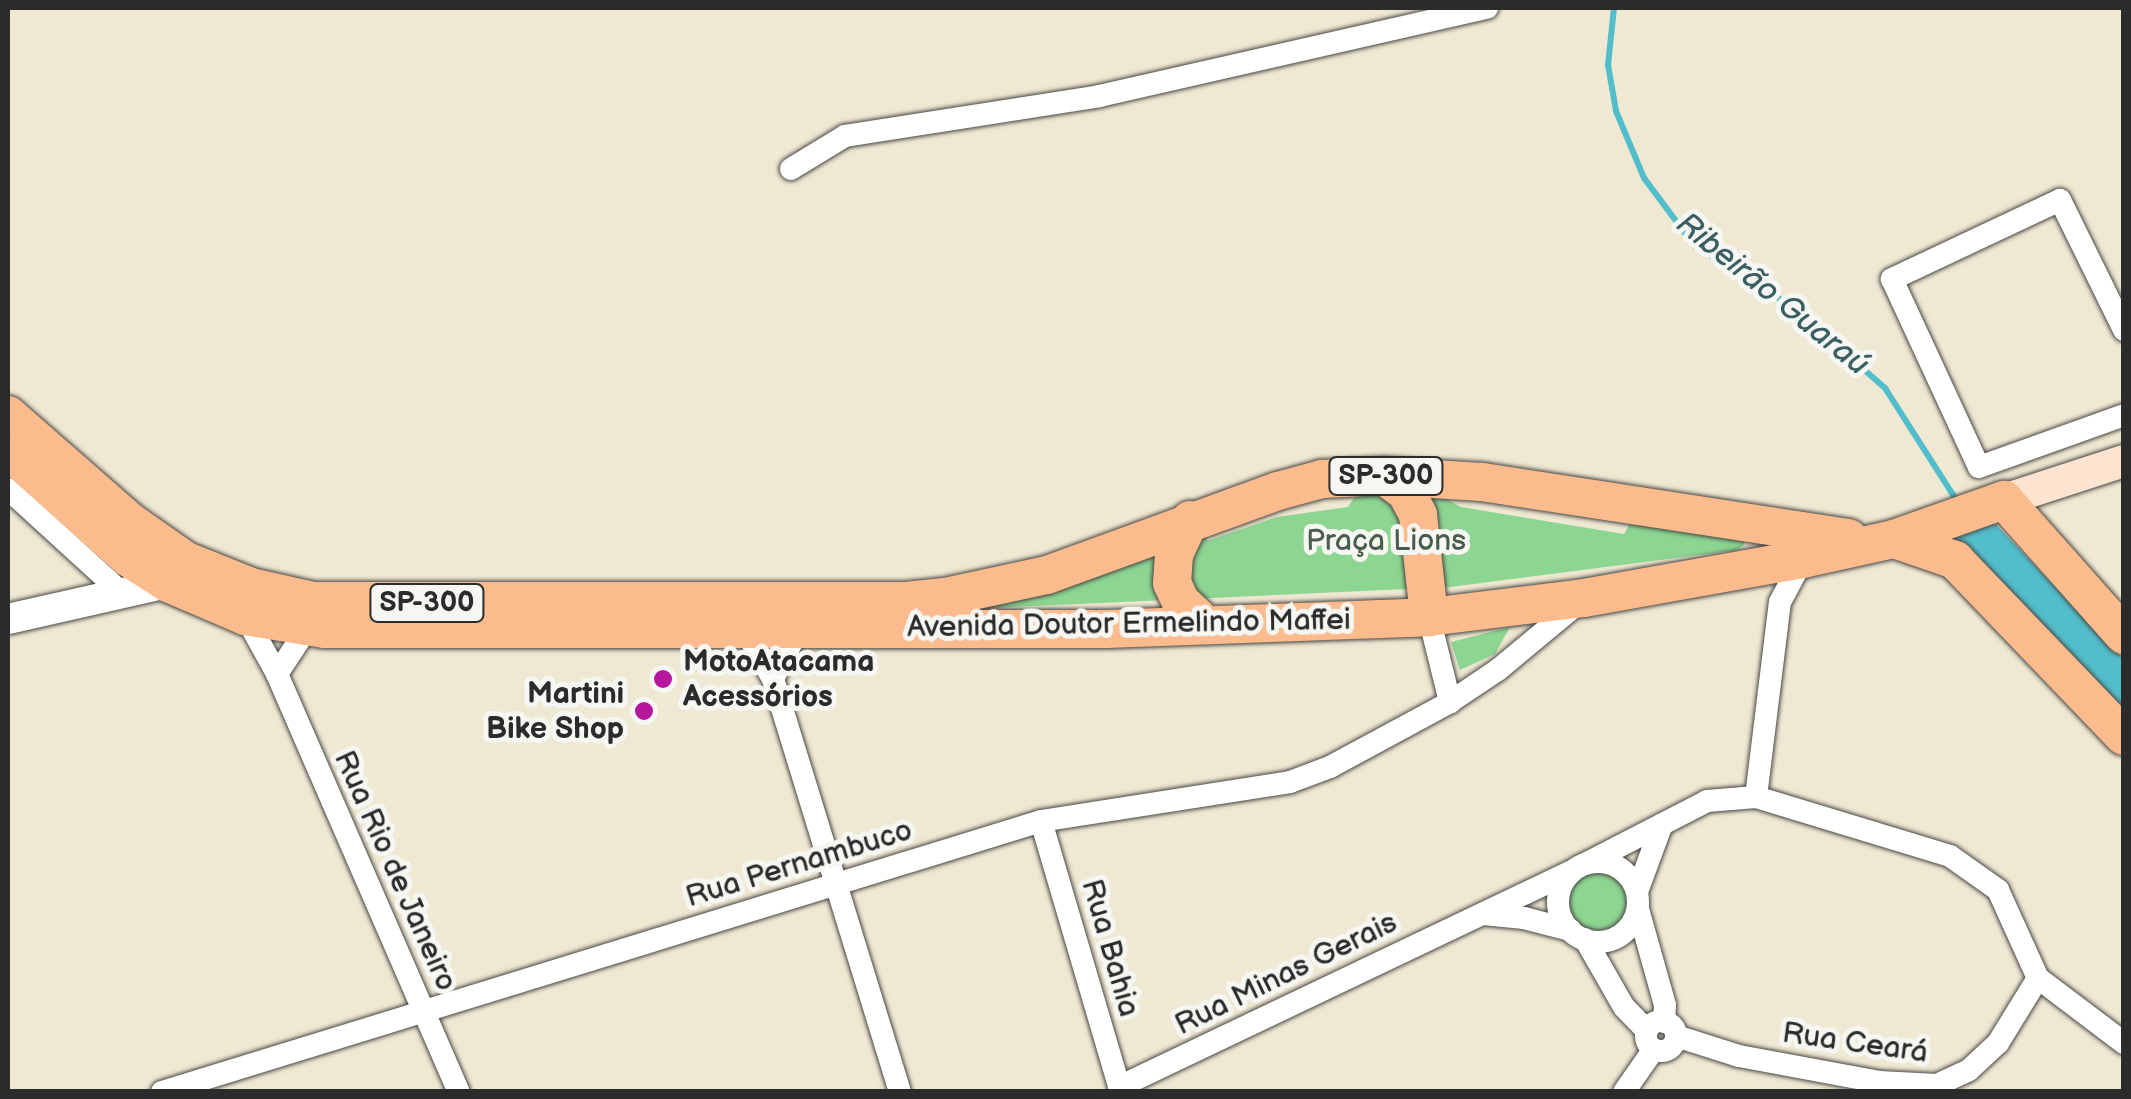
<!DOCTYPE html>
<html>
<head>
<meta charset="utf-8">
<style>
	body { margin:0 }
	#map { position:relative; width:2131px; height:1099px; overflow:hidden; background:#efe8d2; font-family:"Balsamiq Sans",sans-serif }
	div>[style] { position:absolute }
	.green>* { inset:0; background:#8dd692 }
	.round { border-radius:50% }
	.stream>* { height:6px; margin:-3px; padding:0 3px; transform-origin:3px; border-radius:3px; background:#52becb }
	.river>* { height:38px; margin:-19px; padding:0 19px; transform-origin:19px; border-radius:19px; background:#52becb }
	.roads { filter:drop-shadow(0 0 2px #484744) drop-shadow(0 0 2px #484744) }
	.minor>* { height:22px; margin:-11px; padding:0 11px; transform-origin:11px; border-radius:11px; background:#fff }
	.minor>.ring { margin:-11px; padding:0; box-sizing:content-box; background:none; border:22px solid #fff; border-radius:50% }
	.tertiary>* { height:30px; margin:-15px; padding:0 15px; transform-origin:15px; border-radius:15px; background:#fff }
	.secondary>* { height:32px; margin:-16px; padding:0 16px; transform-origin:16px; border-radius:16px; background:#fde4d1 }
	.primary>* { height:38px; margin:-19px; padding:0 19px; transform-origin:19px; border-radius:19px; background:#fbbb8d }
	.dots>* { width:28px; height:28px; translate:-50% -50%; box-sizing:border-box; border:5px solid #f6f6f2; border-radius:50% }
	span { translate:-50% -50%; white-space:nowrap; text-align:center; line-height:1.15; -webkit-text-stroke:10px #f6f6f2; paint-order:stroke }
	.shield-label span { padding:2px 8px; background:#f6f6f2; border:2px solid; border-radius:8px; -webkit-text-stroke-width:0 }
	.shield-label { font-size:28px; color:#2b2b2b; font-weight:700 }
	.park-label { font-size:30px; color:#485e4a }
	.street-label { font-size:30px; color:#2b2b2b }
	.poi-label { font-size:30px; color:#2b2b2b; font-weight:700 }
	.left { translate:0 -50%; text-align:left }
	.right { translate:-100% -50%; text-align:right }
	.water-label { font-size:32px; color:#395e63; font-style:italic }
	.frame { position:absolute; inset:0; border:10px solid #2b2b2b; pointer-events:none }
</style>
</head>
<body>
<div id="map">
	<div class="green">
		<div style="clip-path:polygon(1360px 489px,1435px 493px,1461px 507px,1624px 534px,1634px 517px,1744px 541px,1744px 545px,1738px 550px,1450px 587px,969px 609px,1206px 528px,1207px 541px,1277px 517px,1348px 507px)"></div>
		<div style="clip-path:polygon(1510px 627px,1495px 654px,1460px 670px,1451px 642px)"></div>
		<div class="round" style="left:1568px;top:871px;width:60px;height:60px"></div>
	</div>
	<div class="stream">
		<div style="left:1614px;top:8px;width:57px;rotate:96deg"></div>
		<div style="left:1608px;top:65px;width:47px;rotate:80.1deg"></div>
		<div style="left:1616px;top:111px;width:73px;rotate:67.3deg"></div>
		<div style="left:1644px;top:178px;width:84px;rotate:53.3deg"></div>
		<div style="left:1694px;top:245px;width:117px;rotate:32.1deg"></div>
		<div style="left:1793px;top:307px;width:123px;rotate:41.4deg"></div>
		<div style="left:1885px;top:388px;width:134px;rotate:57.5deg"></div>
	</div>
	<div class="river">
		<div style="left:1974px;top:529px;width:218px;rotate:46.5deg"></div>
	</div>
	<div class="roads">
		<div class="minor">
			<div style="left:791px;top:169px;width:63px;rotate:-31.4deg"></div>
			<div style="left:845px;top:136px;width:257px;rotate:-8.9deg"></div>
			<div style="left:1099px;top:96px;width:398px;rotate:-12.8deg"></div>
			<div style="left:2124px;top:330px;width:145px;rotate:-116.2deg"></div>
			<div style="left:2060px;top:200px;width:186px;rotate:154.8deg"></div>
			<div style="left:1892px;top:279px;width:207px;rotate:65.2deg"></div>
			<div style="left:1979px;top:467px;width:154px;rotate:-19.7deg"></div>
			<div style="left:8px;top:489px;width:156px;rotate:42.4deg"></div>
			<div style="left:245px;top:616px;width:66px;rotate:61.1deg"></div>
			<div style="left:277px;top:674px;width:456px;rotate:66.5deg"></div>
			<div style="left:1429px;top:617px;width:88px;rotate:76.1deg"></div>
			<div style="left:745px;top:630px;width:56px;rotate:60.3deg"></div>
			<div style="left:773px;top:679px;width:432px;rotate:72.9deg"></div>
			<div style="left:277px;top:674px;width:56px;rotate:-56.6deg"></div>
			<div style="left:773px;top:679px;width:55px;rotate:-63deg"></div>
			<div style="left:1756px;top:797px;width:196px;rotate:-83deg"></div>
			<div style="left:1780px;top:602px;width:49px;rotate:-61.9deg"></div>
			<div style="left:1041px;top:821px;width:283px;rotate:73.6deg"></div>
			<div class="ring" style="left:1558px;top:862px;width:58px;height:58px"></div>
			<div style="left:1585px;top:864px;width:137px;rotate:-27.3deg"></div>
			<div style="left:1707px;top:801px;width:49px;rotate:-4.7deg"></div>
			<div style="left:1756px;top:797px;width:203px;rotate:16.9deg"></div>
			<div style="left:1950px;top:856px;width:59px;rotate:35.3deg"></div>
			<div style="left:1998px;top:890px;width:97px;rotate:65.6deg"></div>
			<div style="left:2038px;top:978px;width:108px;rotate:37.1deg"></div>
			<div style="left:1637px;top:892px;width:72px;rotate:-69.8deg"></div>
			<div style="left:1638px;top:909px;width:100px;rotate:74.3deg"></div>
			<div style="left:1665px;top:1005px;width:17px;rotate:93deg"></div>
			<div style="left:1483px;top:914px;width:41px;rotate:5.6deg"></div>
			<div style="left:1524px;top:918px;width:48px;rotate:14.6deg"></div>
			<div style="left:1585px;top:939px;width:78px;rotate:60.2deg"></div>
			<div style="left:1624px;top:1007px;width:33px;rotate:46deg"></div>
			<div class="ring" style="left:1646px;top:1021px;width:8px;height:8px"></div>
			<div style="left:1676px;top:1036px;width:66px;rotate:17.6deg"></div>
			<div style="left:1739px;top:1056px;width:142px;rotate:10.5deg"></div>
			<div style="left:1879px;top:1082px;width:58px;rotate:3deg"></div>
			<div style="left:1937px;top:1085px;width:35px;rotate:-25deg"></div>
			<div style="left:1969px;top:1070px;width:40px;rotate:-43deg"></div>
			<div style="left:1998px;top:1043px;width:76px;rotate:-58.4deg"></div>
			<div style="left:1119px;top:1087px;width:502px;rotate:-25.49deg"></div>
			<div style="left:162px;top:1092px;width:920px;rotate:-17.13deg"></div>
			<div style="left:1041px;top:821px;width:252px;rotate:-8.9deg"></div>
			<div style="left:1290px;top:782px;width:43px;rotate:-20.6deg"></div>
			<div style="left:1330px;top:767px;width:136px;rotate:-28.4deg"></div>
			<div style="left:1450px;top:702px;width:59px;rotate:-34deg"></div>
			<div style="left:1499px;top:669px;width:107px;rotate:-39.7deg"></div>
			<div style="left:1624px;top:1092px;width:52px;rotate:-55.1deg"></div>
		</div>
		<div class="tertiary">
			<div style="left:8px;top:619px;width:164px;rotate:-12.7deg"></div>
		</div>
		<div class="secondary">
			<div style="left:2004px;top:500px;width:126px;rotate:-18deg"></div>
		</div>
		<div class="primary">
			<div style="left:8px;top:415px;width:161px;rotate:41.2deg"></div>
			<div style="left:129px;top:521px;width:70px;rotate:35.1deg"></div>
			<div style="left:186px;top:561px;width:70px;rotate:21.8deg"></div>
			<div style="left:251px;top:587px;width:64px;rotate:12.7deg"></div>
			<div style="left:313px;top:601px;width:593px"></div>
			<div style="left:906px;top:601px;width:39px;rotate:-6deg"></div>
			<div style="left:945px;top:597px;width:104px;rotate:-12.2deg"></div>
			<div style="left:1047px;top:575px;width:246px;rotate:-20deg"></div>
			<div style="left:1278px;top:491px;width:46px;rotate:-15.3deg"></div>
			<div style="left:1322px;top:479px;width:62px;rotate:-2.8deg"></div>
			<div style="left:1384px;top:476px;width:98px;rotate:3.5deg"></div>
			<div style="left:1482px;top:482px;width:371px;rotate:8.7deg"></div>
			<div style="left:8px;top:450px;width:162px;rotate:41.8deg"></div>
			<div style="left:129px;top:558px;width:46px;rotate:32.7deg"></div>
			<div style="left:168px;top:583px;width:84px;rotate:23.2deg"></div>
			<div style="left:245px;top:616px;width:80px;rotate:9.3deg"></div>
			<div style="left:324px;top:629px;width:782px"></div>
			<div style="left:1106px;top:629px;width:323px;rotate:-2.1deg"></div>
			<div style="left:1429px;top:617px;width:156px;rotate:-7deg"></div>
			<div style="left:1584px;top:598px;width:222px;rotate:-10.1deg"></div>
			<div style="left:1803px;top:559px;width:93px;rotate:-12.4deg"></div>
			<div style="left:1894px;top:539px;width:117px;rotate:-19.5deg"></div>
			<div style="left:2004px;top:500px;width:181px;rotate:48.4deg"></div>
			<div style="left:1384px;top:476px;width:27px;rotate:36deg"></div>
			<div style="left:1406px;top:492px;width:26px;rotate:62deg"></div>
			<div style="left:1418px;top:515px;width:103px;rotate:83.8deg"></div>
			<div style="left:1190px;top:520px;width:38px;rotate:115deg"></div>
			<div style="left:1174px;top:555px;width:28px;rotate:94deg"></div>
			<div style="left:1172px;top:583px;width:21px;rotate:65deg"></div>
			<div style="left:1181px;top:602px;width:34px;rotate:43deg"></div>
			<div style="left:1894px;top:539px;width:65px;rotate:19deg"></div>
			<div style="left:1955px;top:560px;width:244px;rotate:46.2deg"></div>
		</div>
	</div>
	<div class="dots">
		<div style="left:663px;top:679px;background:#b5179e"></div>
		<div style="left:644px;top:711px;background:#b5179e"></div>
	</div>
	<div class="shield-label">
		<span style="left:1386px;top:476px">SP-300</span>
		<span style="left:427px;top:603px">SP-300</span>
	</div>
	<div class="park-label">
		<span style="left:1386px;top:541px">Praça Lions</span>
	</div>
	<div class="street-label">
		<span style="left:1129px;top:624px;rotate:-1deg">Avenida Doutor Ermelindo Maffei</span>
		<span style="left:799px;top:864px;rotate:-17deg">Rua Pernambuco</span>
		<span style="left:395px;top:871px;rotate:66deg">Rua Rio de Janeiro</span>
		<span style="left:1110px;top:948px;rotate:74deg">Rua Bahia</span>
		<span style="left:1286px;top:974px;rotate:-26deg">Rua Minas Gerais</span>
		<span style="left:1855px;top:1043px;rotate:8deg">Rua Ceará</span>
	</div>
	<div class="poi-label">
		<span class="left" style="left:683px;top:679px">MotoAtacama<br>Acessórios</span>
		<span class="right" style="left:624px;top:711px">Martini<br>Bike Shop</span>
	</div>
	<div class="water-label">
		<span style="left:1772px;top:295px;rotate:39deg">Ribeirão Guaraú</span>
	</div>
	<div class="frame"></div>
</div>
</body>
</html>
